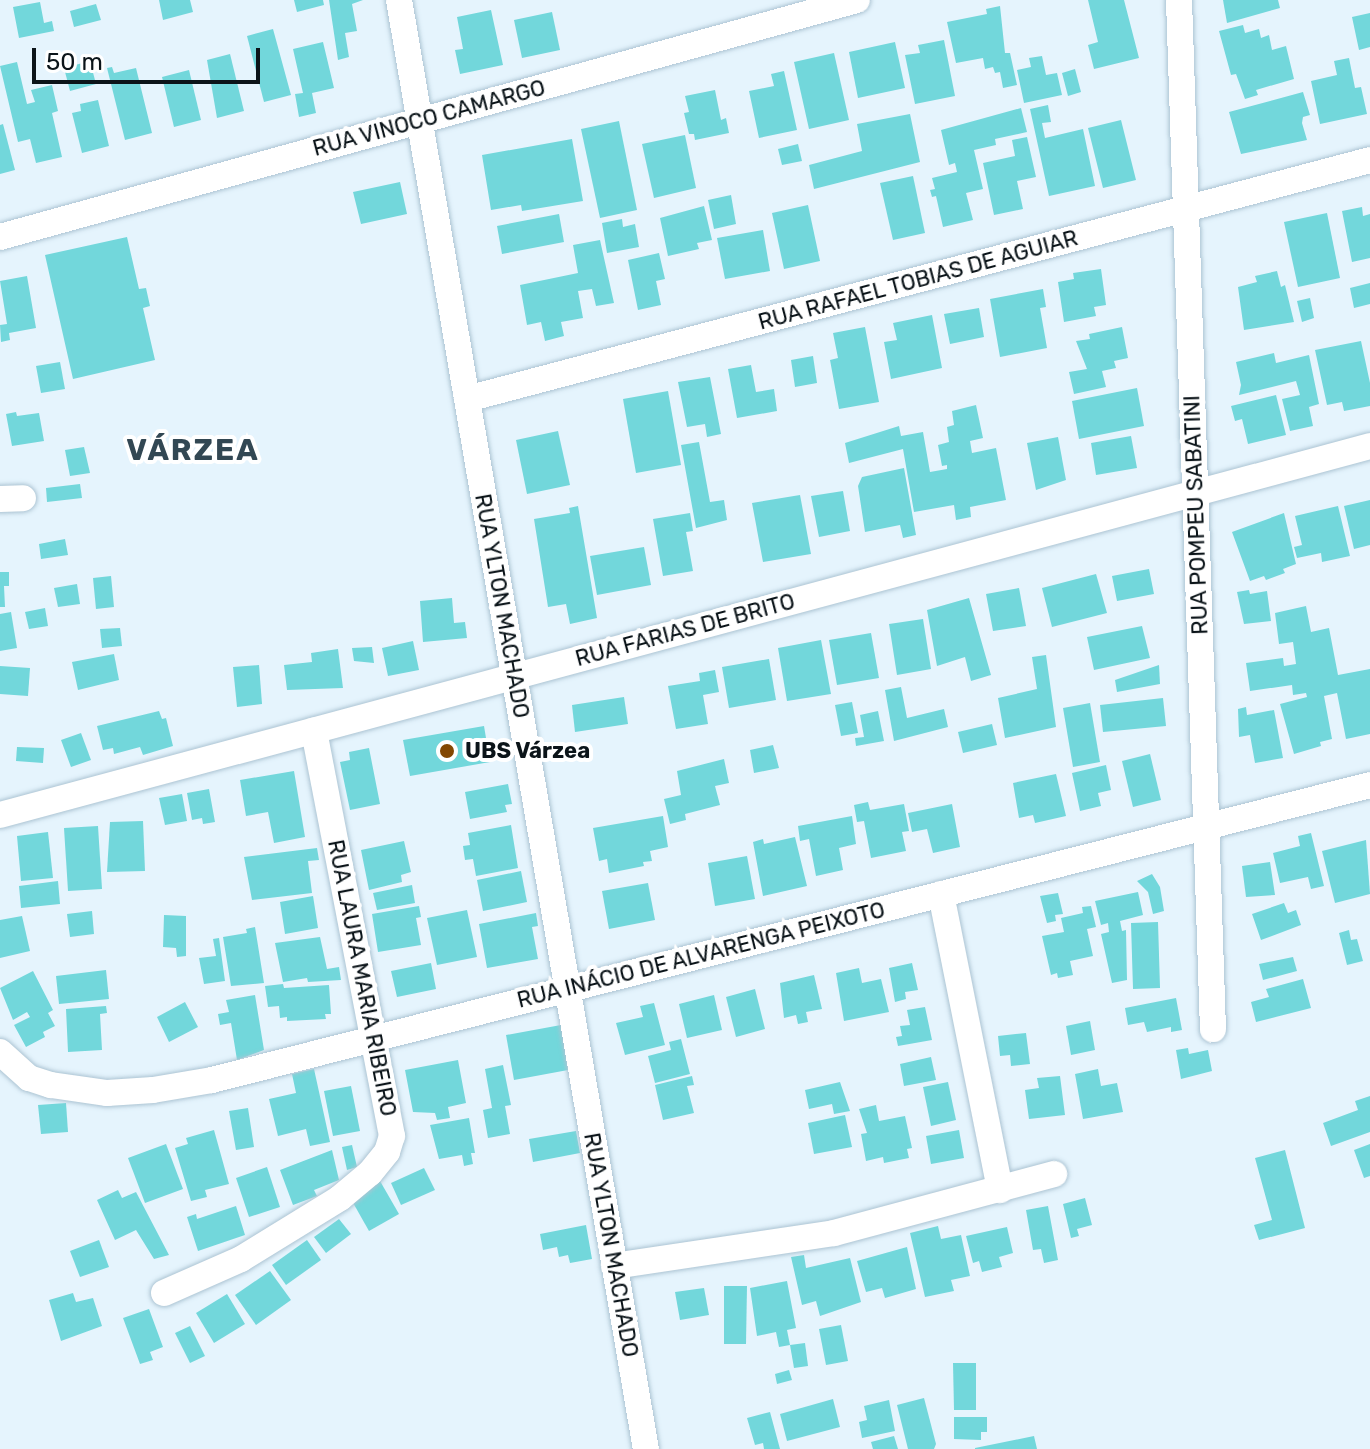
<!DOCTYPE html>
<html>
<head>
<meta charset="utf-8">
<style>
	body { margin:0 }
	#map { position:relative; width:1370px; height:1449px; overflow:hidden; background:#e5f4fd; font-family:Rubik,sans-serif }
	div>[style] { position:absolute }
	.building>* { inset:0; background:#72d7db }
	.roads { filter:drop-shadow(0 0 2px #acc4d3) drop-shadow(0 0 2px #acc4d3) }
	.street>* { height:26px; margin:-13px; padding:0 13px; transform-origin:13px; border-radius:13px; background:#fff }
	.dots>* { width:22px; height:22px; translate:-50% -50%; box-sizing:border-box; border:4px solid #fff; border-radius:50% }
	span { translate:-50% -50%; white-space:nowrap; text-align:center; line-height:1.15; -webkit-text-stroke:8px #fff; paint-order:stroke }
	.street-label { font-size:22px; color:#0b1419 }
	.poi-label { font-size:22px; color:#0b1419; font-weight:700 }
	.left { translate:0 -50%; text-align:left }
	.district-label { font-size:30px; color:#324753; font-weight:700; letter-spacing:2px }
	.scale { position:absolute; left:32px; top:48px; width:228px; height:36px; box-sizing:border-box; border:4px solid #0b1419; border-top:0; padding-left:10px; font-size:24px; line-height:28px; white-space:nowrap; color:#0b1419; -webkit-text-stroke:6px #fff; paint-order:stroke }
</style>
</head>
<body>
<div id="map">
	<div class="building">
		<div style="clip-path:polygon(159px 0,190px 0,193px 12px,163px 20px)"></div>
		<div style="clip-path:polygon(294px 0,323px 0,324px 5px,297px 12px)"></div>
		<div style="clip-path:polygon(329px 0,363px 0,352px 4px,357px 31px,345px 33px,349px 57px,338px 60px)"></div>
		<div style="clip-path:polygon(1088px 0,1124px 0,1139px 58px,1094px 69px,1088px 45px,1098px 42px)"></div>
		<div style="clip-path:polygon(1223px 0,1278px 0,1280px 8px,1227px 23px)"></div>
		<div style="clip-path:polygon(40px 2px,44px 23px,52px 21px,54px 31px,19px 38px,13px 7px)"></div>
		<div style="clip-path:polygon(96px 4px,101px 20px,74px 27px,70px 11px)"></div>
		<div style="clip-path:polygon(1000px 6px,1005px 53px,1010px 53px,1017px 85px,1003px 88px,1000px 72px,995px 73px,993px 67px,985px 69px,983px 58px,956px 63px,947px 22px,987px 14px,986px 9px)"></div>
		<div style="clip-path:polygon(491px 10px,503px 65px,460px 74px,455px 50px,463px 49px,457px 17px)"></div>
		<div style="clip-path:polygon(552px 12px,560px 50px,522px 58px,514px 20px)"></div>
		<div style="clip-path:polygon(1370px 13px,1370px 47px,1359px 50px,1352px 17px)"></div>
		<div style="clip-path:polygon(1243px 25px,1245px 33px,1259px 29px,1261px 38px,1269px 35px,1272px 50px,1286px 46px,1294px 79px,1256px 90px,1258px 95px,1245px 99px,1236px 74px,1231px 75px,1219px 31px)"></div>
		<div style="clip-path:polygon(273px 29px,291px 95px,264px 102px,247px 36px)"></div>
		<div style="clip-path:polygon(944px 40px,955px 96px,915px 104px,905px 55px,920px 53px,918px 45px)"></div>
		<div style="clip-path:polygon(323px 42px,334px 88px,312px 93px,316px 113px,299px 117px,295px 94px,303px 93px,293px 49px)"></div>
		<div style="clip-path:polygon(895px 42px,905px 88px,858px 98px,849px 52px)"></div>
		<div style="clip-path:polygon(834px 53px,849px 120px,809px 129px,794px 62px)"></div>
		<div style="clip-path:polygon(230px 54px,244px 111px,217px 118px,207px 60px)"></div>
		<div style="clip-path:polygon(1042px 56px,1046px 75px,1057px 73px,1062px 95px,1024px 103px,1017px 70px,1031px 67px,1029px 58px)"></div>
		<div style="clip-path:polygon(1349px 58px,1355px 88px,1361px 87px,1367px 114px,1320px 124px,1311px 81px,1337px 75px,1334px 61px)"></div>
		<div style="clip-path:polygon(90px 61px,96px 84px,70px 91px,64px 68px)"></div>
		<div style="clip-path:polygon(17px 62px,27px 104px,35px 102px,31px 90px,52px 85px,58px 111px,52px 113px,62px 157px,36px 163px,30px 139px,18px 142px,0 66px)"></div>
		<div style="clip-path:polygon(112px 67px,114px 73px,136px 68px,152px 133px,125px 140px,107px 68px)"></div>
		<div style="clip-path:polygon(1075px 69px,1081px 92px,1068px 96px,1062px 73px)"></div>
		<div style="clip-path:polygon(189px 70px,201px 120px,174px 127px,162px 77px)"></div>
		<div style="clip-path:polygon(784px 71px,797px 130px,759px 138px,749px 91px,774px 86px,771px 74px)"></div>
		<div style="clip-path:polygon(715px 90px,721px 120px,726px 118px,729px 133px,695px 140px,694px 134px,689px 134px,684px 113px,689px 112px,685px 96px)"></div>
		<div style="clip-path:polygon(1303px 92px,1310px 115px,1303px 117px,1302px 123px,1307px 140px,1241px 154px,1229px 112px)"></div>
		<div style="clip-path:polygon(98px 100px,109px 146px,82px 153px,72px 113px,81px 111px,80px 104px)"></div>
		<div style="clip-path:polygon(1048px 105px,1051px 122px,1042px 123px,1045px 138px,1083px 129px,1095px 186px,1049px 196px,1030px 109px)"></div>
		<div style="clip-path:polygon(1021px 108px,1027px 132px,995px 139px,996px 145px,974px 150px,983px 189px,966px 193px,973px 220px,943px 227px,936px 196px,932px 197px,930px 190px,935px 189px,932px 178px,957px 172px,955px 163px,949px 165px,941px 130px)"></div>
		<div style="clip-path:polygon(910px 114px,920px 162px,814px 189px,809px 165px,862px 151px,857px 124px)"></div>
		<div style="clip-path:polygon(1121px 120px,1136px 180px,1103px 188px,1088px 128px)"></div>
		<div style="clip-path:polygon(619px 121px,637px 210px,600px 218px,581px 129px)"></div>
		<div style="clip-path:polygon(3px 124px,15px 170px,0 174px,0 125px)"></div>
		<div style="clip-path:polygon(685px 135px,696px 188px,654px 198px,642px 144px)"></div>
		<div style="clip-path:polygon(1027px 137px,1036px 177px,1017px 181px,1023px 209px,994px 215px,983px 163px,1015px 156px,1012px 140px)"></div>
		<div style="clip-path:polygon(572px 139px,583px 201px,522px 211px,521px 205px,491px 210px,482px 155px)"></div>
		<div style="clip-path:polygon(798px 144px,802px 161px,782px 165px,778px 149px)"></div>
		<div style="clip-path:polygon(913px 176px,925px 233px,893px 240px,880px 183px)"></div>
		<div style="clip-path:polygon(400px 182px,407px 214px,361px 224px,353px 192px)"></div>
		<div style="clip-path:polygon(731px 195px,736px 224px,714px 229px,708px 200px)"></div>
		<div style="clip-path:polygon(808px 205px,820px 261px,784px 269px,772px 213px)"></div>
		<div style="clip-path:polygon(704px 206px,712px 240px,697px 243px,699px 249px,668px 256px,660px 218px)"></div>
		<div style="clip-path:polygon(1362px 207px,1363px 216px,1370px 214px,1370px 258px,1352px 262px,1342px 211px)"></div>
		<div style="clip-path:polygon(1327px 213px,1340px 278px,1298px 287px,1284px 222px)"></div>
		<div style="clip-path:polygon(559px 214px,564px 242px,502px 254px,497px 226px)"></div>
		<div style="clip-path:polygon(622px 219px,623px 227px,635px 224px,639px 247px,607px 253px,602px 223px)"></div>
		<div style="clip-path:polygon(763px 230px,770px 271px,725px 279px,717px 238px)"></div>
		<div style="clip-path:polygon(127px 237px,139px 289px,146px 288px,150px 306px,143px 308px,155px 360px,73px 379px,45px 255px)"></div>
		<div style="clip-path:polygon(600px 240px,614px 303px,596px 306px,592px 289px,578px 291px,583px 318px,561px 322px,564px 336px,545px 341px,541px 322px,527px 325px,520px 285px,578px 273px,573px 245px)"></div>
		<div style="clip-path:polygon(659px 253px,665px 279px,656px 281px,661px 305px,638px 310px,628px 260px)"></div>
		<div style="clip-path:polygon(1101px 269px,1106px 305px,1094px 307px,1096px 316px,1064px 322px,1058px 282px,1074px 279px,1073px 273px)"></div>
		<div style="clip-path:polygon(1277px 271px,1281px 287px,1285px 285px,1294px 322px,1244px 330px,1238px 287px,1257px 282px,1255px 276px)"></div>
		<div style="clip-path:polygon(27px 276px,36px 328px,9px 333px,10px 340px,1px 342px,0 325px,7px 324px,0 281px)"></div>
		<div style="clip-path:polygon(1370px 283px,1370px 304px,1354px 308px,1350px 288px)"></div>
		<div style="clip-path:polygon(1043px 289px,1046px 307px,1040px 308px,1047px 348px,1000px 357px,990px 299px)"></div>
		<div style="clip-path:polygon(1310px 298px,1314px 318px,1302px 322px,1297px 301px)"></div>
		<div style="clip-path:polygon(979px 308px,984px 337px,950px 344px,944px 314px)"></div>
		<div style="clip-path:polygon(932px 315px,942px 368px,891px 379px,884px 342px,897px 340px,893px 323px)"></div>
		<div style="clip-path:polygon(865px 327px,879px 402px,839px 409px,830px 360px,838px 358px,833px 333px)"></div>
		<div style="clip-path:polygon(1122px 327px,1128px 358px,1114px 361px,1116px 368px,1102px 371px,1106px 387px,1074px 394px,1069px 372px,1087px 369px,1076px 341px,1090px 339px,1089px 334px)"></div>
		<div style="clip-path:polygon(1361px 341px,1370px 383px,1370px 406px,1344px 411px,1342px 402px,1327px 405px,1315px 350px)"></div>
		<div style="clip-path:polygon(1274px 353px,1276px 363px,1309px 355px,1319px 404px,1309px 407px,1313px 426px,1290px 431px,1282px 399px,1300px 395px,1296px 381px,1239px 395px,1241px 385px,1236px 362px)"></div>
		<div style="clip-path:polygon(813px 356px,817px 383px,795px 387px,791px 360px)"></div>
		<div style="clip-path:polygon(60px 362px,65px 389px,41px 393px,36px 366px)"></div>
		<div style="clip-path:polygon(751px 365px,756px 392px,774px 389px,777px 411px,737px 418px,728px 369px)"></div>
		<div style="clip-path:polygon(710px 377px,721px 434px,707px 437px,705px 424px,687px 427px,678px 382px)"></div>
		<div style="clip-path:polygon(1137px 388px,1144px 426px,1079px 439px,1072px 401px)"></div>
		<div style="clip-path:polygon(668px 391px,681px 465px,636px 473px,623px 399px)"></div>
		<div style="clip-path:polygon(1276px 395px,1286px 435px,1248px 444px,1242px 419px,1235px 421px,1231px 406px)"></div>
		<div style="clip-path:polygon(976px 405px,983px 438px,970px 441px,972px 453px,996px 448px,1006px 500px,970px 507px,971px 517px,956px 520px,954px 505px,914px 512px,903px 449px,849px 463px,845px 443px,899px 426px,901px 436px,923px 432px,930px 472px,947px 469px,947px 465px,942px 466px,938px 445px,949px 442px,947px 427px,954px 425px,952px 411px)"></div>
		<div style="clip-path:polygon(16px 412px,17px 416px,39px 413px,44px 441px,12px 446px,6px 414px)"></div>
		<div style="clip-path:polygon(558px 431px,570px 485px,527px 494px,516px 440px)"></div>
		<div style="clip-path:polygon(1131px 436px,1137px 468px,1096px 475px,1091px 443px)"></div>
		<div style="clip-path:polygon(1058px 437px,1066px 480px,1036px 490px,1027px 443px)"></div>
		<div style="clip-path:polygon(699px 442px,710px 502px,724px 500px,727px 520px,696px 528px,681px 445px)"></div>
		<div style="clip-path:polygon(84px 447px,90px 473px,70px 476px,65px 450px)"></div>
		<div style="clip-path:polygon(904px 468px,916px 535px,903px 538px,900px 525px,865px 532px,858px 486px,862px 477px)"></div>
		<div style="clip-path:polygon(80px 484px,82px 498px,47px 502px,46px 488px)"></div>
		<div style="clip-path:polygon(843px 491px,850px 531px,819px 537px,811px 496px)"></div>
		<div style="clip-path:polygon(800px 495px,811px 554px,763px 562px,752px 503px)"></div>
		<div style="clip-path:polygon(1370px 500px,1370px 545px,1354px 549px,1344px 506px)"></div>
		<div style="clip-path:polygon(578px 506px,597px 618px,570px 624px,566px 604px,548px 607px,534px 519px,570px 513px,569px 508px)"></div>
		<div style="clip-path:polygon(1338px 506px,1350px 556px,1322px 562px,1321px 553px,1297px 558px,1294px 547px,1302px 545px,1295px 516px)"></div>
		<div style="clip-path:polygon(690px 513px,693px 531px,686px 532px,693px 571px,663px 576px,653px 519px)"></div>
		<div style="clip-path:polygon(1284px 513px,1296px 564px,1283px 569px,1285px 573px,1266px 580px,1264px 576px,1250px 581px,1232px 532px)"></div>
		<div style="clip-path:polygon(65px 539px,68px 555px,41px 559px,39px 544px)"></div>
		<div style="clip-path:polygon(644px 547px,651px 585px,597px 595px,590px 556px)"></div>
		<div style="clip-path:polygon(1149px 569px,1154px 594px,1117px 601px,1112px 576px)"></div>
		<div style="clip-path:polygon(0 572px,9px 572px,9px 586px,4px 586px,5px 607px,0 607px)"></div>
		<div style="clip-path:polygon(1096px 574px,1107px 613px,1052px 627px,1042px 588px)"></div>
		<div style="clip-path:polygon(111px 576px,114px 607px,96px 609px,93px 578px)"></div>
		<div style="clip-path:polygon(77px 584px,80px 604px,58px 607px,54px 588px)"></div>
		<div style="clip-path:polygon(1019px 588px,1026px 626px,993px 631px,986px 594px)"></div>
		<div style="clip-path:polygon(1249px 590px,1250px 594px,1267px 591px,1271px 621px,1244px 624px,1237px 592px)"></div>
		<div style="clip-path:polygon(452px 598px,454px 623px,465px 622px,467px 638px,423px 642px,420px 601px)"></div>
		<div style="clip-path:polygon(969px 598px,991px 675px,971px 681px,965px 657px,937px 666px,927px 610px)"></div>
		<div style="clip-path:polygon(1306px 606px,1311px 632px,1329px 628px,1338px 675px,1370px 669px,1370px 734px,1346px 739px,1337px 693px,1324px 696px,1332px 739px,1320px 742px,1321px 746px,1294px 754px,1280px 704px,1307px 697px,1306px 693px,1293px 695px,1292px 685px,1250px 691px,1246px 663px,1283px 658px,1284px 666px,1296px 664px,1293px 642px,1279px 644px,1275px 613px)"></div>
		<div style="clip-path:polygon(45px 608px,48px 626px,29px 629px,25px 612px)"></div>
		<div style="clip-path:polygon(11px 612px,17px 648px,0 651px,0 614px)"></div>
		<div style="clip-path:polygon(923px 619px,931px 669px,897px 675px,889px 624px)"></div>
		<div style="clip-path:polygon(1142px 626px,1150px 658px,1094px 670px,1087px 637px)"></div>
		<div style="clip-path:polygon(120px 628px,122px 646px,102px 648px,100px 629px)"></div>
		<div style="clip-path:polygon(871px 633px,879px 678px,837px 685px,829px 640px)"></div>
		<div style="clip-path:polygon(821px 640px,831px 694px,787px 701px,778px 648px)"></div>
		<div style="clip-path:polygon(413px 641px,419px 670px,388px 676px,382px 648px)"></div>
		<div style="clip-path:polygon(372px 647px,374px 663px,354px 661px,352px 648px)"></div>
		<div style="clip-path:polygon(338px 649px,343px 688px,287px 690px,284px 665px,312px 662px,311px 653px)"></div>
		<div style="clip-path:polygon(114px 654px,119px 680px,78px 690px,72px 662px)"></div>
		<div style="clip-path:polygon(1046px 655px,1056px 727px,1005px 738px,998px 698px,1037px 689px,1032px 657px)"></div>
		<div style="clip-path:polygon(769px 659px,776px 700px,729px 708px,722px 667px)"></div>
		<div style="clip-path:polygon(259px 665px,262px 704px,237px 707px,233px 667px)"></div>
		<div style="clip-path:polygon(1159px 665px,1160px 684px,1117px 692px,1115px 680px)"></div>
		<div style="clip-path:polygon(0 666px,30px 668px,28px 696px,0 694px)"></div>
		<div style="clip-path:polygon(715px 670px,719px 692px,703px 695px,708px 724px,676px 729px,668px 686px,700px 681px,699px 673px)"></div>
		<div style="clip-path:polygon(901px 687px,907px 718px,944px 709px,948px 727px,894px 741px,885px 690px)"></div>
		<div style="clip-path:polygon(624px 697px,628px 724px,575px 732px,572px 705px)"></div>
		<div style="clip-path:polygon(1163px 698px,1166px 726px,1103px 732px,1100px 705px)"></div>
		<div style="clip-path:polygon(852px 702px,858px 733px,841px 736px,835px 705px)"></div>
		<div style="clip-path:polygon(1090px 703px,1100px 762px,1073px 767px,1063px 708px)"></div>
		<div style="clip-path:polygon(1246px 707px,1247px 715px,1274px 710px,1283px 758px,1255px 763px,1250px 735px,1239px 737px,1238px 709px)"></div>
		<div style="clip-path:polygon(159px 711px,162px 719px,166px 718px,173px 746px,143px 755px,140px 747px,114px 754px,113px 748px,103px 750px,97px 726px)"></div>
		<div style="clip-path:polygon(878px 711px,884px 741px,856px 746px,855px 738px,864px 737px,860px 715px)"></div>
		<div style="clip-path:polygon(992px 724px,997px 745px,963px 753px,958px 732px)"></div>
		<div style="clip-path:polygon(484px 726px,490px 762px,410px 776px,403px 740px)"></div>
		<div style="clip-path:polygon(81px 733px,91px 760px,71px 767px,61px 740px)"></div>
		<div style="clip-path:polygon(773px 745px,779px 768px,754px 773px,750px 750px)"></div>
		<div style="clip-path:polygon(17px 747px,44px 748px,43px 763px,16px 761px)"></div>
		<div style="clip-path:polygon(369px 748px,380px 804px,350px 810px,340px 762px,350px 760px,349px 752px)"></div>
		<div style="clip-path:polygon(1150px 754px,1161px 800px,1133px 807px,1122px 761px)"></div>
		<div style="clip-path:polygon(724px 759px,729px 783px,715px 786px,720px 805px,685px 814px,686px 820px,670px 824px,664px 799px,681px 795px,677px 771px)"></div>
		<div style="clip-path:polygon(1106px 765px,1111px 790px,1098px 793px,1101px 806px,1080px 811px,1072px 773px)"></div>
		<div style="clip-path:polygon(294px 771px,305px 837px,274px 843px,268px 812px,246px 816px,240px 780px)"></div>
		<div style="clip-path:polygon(1056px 774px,1066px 816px,1035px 823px,1033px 815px,1019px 818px,1013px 783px)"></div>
		<div style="clip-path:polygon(508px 784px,512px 804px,505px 805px,507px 812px,470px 819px,465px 792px)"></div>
		<div style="clip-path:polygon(209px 789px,215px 822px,203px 824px,202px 818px,192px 820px,187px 793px)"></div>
		<div style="clip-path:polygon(182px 794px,187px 821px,165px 825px,159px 798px)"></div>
		<div style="clip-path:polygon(868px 802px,870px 810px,904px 804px,909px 831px,902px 832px,906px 851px,871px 858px,864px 821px,857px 822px,854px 805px)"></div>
		<div style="clip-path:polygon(952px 804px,960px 847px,933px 853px,927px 829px,912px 832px,908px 813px)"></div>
		<div style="clip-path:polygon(663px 816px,668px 847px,650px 851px,652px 861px,643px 862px,644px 866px,609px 873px,607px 859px,599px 861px,593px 828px)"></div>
		<div style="clip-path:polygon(852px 816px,856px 844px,839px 848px,843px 870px,816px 876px,809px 839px,800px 841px,798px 826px)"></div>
		<div style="clip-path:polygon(143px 821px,145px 871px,107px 872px,110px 822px)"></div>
		<div style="clip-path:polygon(511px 825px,518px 868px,476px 876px,473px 859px,465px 860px,463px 846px,470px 845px,468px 833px)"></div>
		<div style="clip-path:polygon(98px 826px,102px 889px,68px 891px,64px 828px)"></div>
		<div style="clip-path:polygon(48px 832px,53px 878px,21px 881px,17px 836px)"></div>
		<div style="clip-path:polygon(1311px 833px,1324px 886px,1311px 889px,1308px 877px,1280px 883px,1273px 853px,1300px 846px,1298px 836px)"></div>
		<div style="clip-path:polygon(795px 837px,807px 886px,763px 896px,753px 842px,763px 839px,764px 844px)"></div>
		<div style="clip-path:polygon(1366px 840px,1370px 894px,1335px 903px,1322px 851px)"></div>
		<div style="clip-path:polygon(404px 841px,411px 872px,401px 875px,402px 882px,369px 890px,361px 850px)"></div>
		<div style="clip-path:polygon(317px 848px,319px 860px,308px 861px,312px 893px,252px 900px,244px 857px)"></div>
		<div style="clip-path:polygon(747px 856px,755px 899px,715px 906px,708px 863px)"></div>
		<div style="clip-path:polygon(1270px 862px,1275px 895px,1246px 897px,1242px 866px)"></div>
		<div style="clip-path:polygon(521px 871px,527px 902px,483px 911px,477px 880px)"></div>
		<div style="clip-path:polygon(1152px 874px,1160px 887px,1164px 911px,1153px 914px,1148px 892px,1137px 881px)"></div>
		<div style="clip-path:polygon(58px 881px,60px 904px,21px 908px,19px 886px)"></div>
		<div style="clip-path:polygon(648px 883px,655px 920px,609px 929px,602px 891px)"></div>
		<div style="clip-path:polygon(412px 885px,415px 903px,377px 910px,373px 893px)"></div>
		<div style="clip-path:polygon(1138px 892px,1143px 915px,1120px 921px,1122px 931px,1126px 930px,1127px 980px,1112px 983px,1101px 934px,1109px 932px,1108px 923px,1101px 925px,1095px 901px)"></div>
		<div style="clip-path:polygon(1058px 893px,1063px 914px,1055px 915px,1056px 921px,1047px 923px,1040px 896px)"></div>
		<div style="clip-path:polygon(313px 896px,318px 928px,285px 934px,280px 902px)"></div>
		<div style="clip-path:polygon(1284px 903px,1288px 913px,1296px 910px,1301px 925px,1261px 940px,1252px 914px)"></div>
		<div style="clip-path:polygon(419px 906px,421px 917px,416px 918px,421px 945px,378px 952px,372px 914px)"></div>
		<div style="clip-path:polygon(1091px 906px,1096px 927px,1087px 929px,1093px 956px,1070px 961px,1073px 975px,1058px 978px,1057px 973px,1051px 975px,1042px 936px,1064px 932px,1061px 918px,1083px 913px,1082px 907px)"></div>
		<div style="clip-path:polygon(467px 910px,477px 957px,437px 965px,427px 918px)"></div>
		<div style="clip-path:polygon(92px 911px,94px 934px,70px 937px,67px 914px)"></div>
		<div style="clip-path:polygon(536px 913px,538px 926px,532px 927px,538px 959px,487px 968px,479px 924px)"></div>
		<div style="clip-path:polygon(164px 915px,186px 916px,186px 956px,177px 957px,176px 948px,163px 947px)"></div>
		<div style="clip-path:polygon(22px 916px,30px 951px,0 958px,0 920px)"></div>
		<div style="clip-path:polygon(1158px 922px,1160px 988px,1133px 989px,1131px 923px)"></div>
		<div style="clip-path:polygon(255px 927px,264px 983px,231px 986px,223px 937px,247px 933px,246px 929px)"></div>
		<div style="clip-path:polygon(1349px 930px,1351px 940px,1357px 939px,1363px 961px,1347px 965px,1339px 933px)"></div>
		<div style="clip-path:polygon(320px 937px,327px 969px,339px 967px,341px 980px,308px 982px,307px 978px,283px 982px,275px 943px)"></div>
		<div style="clip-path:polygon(219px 938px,225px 981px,204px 984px,199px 958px,216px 956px,213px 939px)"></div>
		<div style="clip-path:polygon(1293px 957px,1297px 971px,1263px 980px,1259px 964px)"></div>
		<div style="clip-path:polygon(431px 963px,436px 989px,397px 997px,391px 971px)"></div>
		<div style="clip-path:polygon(912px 963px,918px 990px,905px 992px,906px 999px,895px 1002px,889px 968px)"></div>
		<div style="clip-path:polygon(859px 968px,862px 983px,881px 979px,889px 1012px,844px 1021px,836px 973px)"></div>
		<div style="clip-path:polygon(106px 970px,109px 999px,59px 1004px,56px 976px)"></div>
		<div style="clip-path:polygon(33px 971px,53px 1010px,48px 1013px,55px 1026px,43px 1032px,45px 1037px,26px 1047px,14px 1025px,30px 1017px,27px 1012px,13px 1020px,0 988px)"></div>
		<div style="clip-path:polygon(814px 975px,822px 1009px,806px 1012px,808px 1022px,798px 1024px,796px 1015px,784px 1018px,780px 983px)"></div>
		<div style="clip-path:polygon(1303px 979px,1311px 1008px,1256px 1022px,1251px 1002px,1269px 997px,1266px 989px)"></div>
		<div style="clip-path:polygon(283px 984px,284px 988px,329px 985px,331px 1014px,325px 1014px,326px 1019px,287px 1021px,287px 1017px,280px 1018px,279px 1006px,268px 1007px,265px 986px)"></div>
		<div style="clip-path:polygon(755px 989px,765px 1029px,736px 1037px,726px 997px)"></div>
		<div style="clip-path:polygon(255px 995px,264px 1050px,237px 1060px,231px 1023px,220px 1025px,218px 1014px,229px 1012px,226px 1000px)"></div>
		<div style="clip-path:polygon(714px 995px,722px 1030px,687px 1038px,679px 1004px)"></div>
		<div style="clip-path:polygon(1176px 998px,1182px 1030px,1171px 1032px,1171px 1027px,1147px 1032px,1144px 1022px,1128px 1025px,1125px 1008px)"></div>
		<div style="clip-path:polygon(185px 1002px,198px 1027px,169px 1042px,157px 1017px)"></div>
		<div style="clip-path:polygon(654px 1003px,665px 1045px,625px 1055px,616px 1023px,643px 1017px,640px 1006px)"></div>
		<div style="clip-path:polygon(106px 1006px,107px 1013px,100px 1014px,102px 1050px,68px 1052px,66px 1009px)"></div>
		<div style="clip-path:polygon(925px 1007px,932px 1040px,898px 1046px,896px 1037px,902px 1036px,900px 1026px,910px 1025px,907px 1010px)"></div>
		<div style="clip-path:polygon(1090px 1021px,1095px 1050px,1071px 1055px,1066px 1026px)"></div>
		<div style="clip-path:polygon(561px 1025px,568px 1070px,514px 1080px,506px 1035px)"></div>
		<div style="clip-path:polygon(1026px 1033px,1030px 1064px,1011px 1066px,1010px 1055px,1000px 1056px,998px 1036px)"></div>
		<div style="clip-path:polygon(681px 1039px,690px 1074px,655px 1083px,648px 1056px,671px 1050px,669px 1042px)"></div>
		<div style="clip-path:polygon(1188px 1048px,1189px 1054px,1208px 1050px,1212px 1071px,1181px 1079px,1176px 1050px)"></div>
		<div style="clip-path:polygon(931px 1057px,936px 1080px,904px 1086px,900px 1064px)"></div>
		<div style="clip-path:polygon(458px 1060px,466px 1103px,448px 1107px,450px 1118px,437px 1120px,435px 1113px,413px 1112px,405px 1070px)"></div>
		<div style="clip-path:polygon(503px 1065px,511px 1105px,505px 1106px,510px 1134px,488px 1138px,483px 1110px,492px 1108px,485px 1069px)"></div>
		<div style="clip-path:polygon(314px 1069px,330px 1142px,310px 1146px,306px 1129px,278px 1136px,269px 1099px,296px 1093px,292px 1074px)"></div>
		<div style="clip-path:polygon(1098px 1069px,1101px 1086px,1117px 1083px,1123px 1112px,1083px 1119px,1075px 1074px)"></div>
		<div style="clip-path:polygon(692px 1076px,694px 1085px,687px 1086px,694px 1113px,663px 1120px,655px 1085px)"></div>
		<div style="clip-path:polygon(1060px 1076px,1065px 1115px,1029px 1119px,1025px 1090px,1039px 1088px,1037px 1078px)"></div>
		<div style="clip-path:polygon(840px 1082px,850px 1111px,834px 1114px,832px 1104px,809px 1109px,805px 1090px)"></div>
		<div style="clip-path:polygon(948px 1082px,956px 1120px,931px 1126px,923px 1087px)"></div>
		<div style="clip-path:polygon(351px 1086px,360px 1131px,333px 1136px,324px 1091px)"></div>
		<div style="clip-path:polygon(1370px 1096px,1370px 1132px,1331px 1146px,1323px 1123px,1358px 1110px,1355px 1101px)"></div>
		<div style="clip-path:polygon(66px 1103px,68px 1132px,41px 1134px,38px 1105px)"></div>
		<div style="clip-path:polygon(876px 1105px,879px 1121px,905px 1116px,912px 1148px,907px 1149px,909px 1158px,884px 1163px,883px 1157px,866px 1161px,861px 1134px,867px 1133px,859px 1109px)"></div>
		<div style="clip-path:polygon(248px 1108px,254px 1147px,236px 1150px,229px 1111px)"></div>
		<div style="clip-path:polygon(845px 1115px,852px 1147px,814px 1154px,808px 1123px)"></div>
		<div style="clip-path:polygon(469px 1118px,475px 1153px,471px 1153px,473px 1164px,464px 1166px,462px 1155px,439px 1159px,430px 1125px)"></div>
		<div style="clip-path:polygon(214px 1130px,229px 1184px,205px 1190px,207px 1197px,191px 1201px,175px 1148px,188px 1144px,186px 1138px)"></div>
		<div style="clip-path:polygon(959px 1130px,964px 1158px,931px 1164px,926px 1136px)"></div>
		<div style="clip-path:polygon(576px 1131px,580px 1153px,533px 1162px,529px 1139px)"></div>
		<div style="clip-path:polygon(166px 1144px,183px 1189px,145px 1203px,128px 1158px)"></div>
		<div style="clip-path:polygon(1370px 1144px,1370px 1176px,1364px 1178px,1354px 1150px)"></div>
		<div style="clip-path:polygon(352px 1145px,357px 1167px,347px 1170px,342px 1147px)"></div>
		<div style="clip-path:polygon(332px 1150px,339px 1180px,314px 1190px,317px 1196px,293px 1205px,280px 1170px)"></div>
		<div style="clip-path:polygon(1285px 1150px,1305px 1228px,1259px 1240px,1254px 1225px,1272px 1220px,1255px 1158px)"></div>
		<div style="clip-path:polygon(267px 1167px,280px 1207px,249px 1217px,236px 1178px)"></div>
		<div style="clip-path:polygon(424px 1168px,435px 1190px,401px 1205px,391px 1183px)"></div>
		<div style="clip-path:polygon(380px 1181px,399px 1214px,369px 1231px,352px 1201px)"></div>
		<div style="clip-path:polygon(118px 1190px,122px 1198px,136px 1192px,169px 1255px,154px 1259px,136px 1230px,115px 1240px,97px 1200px)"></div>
		<div style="clip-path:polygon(1085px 1198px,1092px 1225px,1077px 1229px,1079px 1236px,1071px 1238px,1063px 1204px)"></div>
		<div style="clip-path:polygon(236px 1206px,245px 1235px,198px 1251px,187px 1217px,196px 1214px,197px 1219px)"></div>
		<div style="clip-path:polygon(1048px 1206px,1058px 1260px,1044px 1263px,1041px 1249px,1033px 1250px,1026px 1210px)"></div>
		<div style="clip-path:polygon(339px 1219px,351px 1234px,326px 1253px,314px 1237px)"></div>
		<div style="clip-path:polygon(586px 1225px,592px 1259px,570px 1263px,568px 1255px,559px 1257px,557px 1247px,543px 1250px,540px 1234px)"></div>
		<div style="clip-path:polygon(938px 1226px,941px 1239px,961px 1235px,970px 1276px,951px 1280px,954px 1291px,925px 1297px,910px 1233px)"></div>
		<div style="clip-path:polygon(1007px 1227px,1013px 1253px,999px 1257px,1002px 1267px,982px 1272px,979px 1261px,973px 1263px,966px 1236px)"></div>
		<div style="clip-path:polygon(99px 1240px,109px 1267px,80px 1277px,70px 1251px)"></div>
		<div style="clip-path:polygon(307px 1240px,321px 1260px,286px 1285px,272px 1265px)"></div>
		<div style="clip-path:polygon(907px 1247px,916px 1289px,885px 1298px,882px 1288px,866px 1292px,857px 1261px)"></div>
		<div style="clip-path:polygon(804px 1255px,806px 1268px,850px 1258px,861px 1302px,820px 1316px,816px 1301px,802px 1305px,791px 1257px)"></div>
		<div style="clip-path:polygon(270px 1271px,291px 1300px,256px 1325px,235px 1295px)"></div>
		<div style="clip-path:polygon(787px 1281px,796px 1328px,787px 1330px,790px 1345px,779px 1347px,776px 1332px,757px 1336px,750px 1288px)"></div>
		<div style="clip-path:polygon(724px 1286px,747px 1286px,746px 1344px,724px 1344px)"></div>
		<div style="clip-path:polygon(704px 1288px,709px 1315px,680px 1320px,675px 1292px)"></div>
		<div style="clip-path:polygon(73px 1293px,76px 1302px,93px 1298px,102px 1326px,61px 1341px,49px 1300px)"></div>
		<div style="clip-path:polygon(227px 1294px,245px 1324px,214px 1343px,196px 1313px)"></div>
		<div style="clip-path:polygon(149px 1309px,163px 1347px,150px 1352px,153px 1360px,140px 1364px,123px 1318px)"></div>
		<div style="clip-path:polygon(841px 1325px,848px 1361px,826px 1365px,819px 1329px)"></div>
		<div style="clip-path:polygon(190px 1326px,205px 1356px,190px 1363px,175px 1333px)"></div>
		<div style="clip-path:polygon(805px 1343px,808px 1366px,794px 1368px,790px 1345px)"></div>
		<div style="clip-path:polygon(953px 1363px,976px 1363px,976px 1410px,954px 1410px)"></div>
		<div style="clip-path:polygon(789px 1370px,792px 1380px,777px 1384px,775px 1374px)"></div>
		<div style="clip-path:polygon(924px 1398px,936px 1444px,934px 1449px,908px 1449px,897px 1405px)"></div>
		<div style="clip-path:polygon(833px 1399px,840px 1427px,787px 1441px,780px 1414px)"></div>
		<div style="clip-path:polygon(889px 1400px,895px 1431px,862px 1438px,859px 1422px,867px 1420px,864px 1406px)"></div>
		<div style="clip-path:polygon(770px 1412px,780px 1449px,764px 1449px,763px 1443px,755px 1445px,747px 1418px)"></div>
		<div style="clip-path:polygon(954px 1417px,987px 1417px,987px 1432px,981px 1432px,981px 1440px,954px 1439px)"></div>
		<div style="clip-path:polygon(894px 1436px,898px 1449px,873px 1449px,871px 1442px)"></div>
		<div style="clip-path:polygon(1034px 1436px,1037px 1449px,975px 1449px,975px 1448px)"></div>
	</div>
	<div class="roads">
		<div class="street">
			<div style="left:399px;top:0;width:1470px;rotate:80.33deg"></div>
			<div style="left:1179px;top:0;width:1030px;rotate:88.11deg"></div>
			<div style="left:0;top:237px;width:889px;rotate:-15.46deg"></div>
			<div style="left:467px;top:399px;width:934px;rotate:-14.82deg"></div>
			<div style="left:0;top:499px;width:23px;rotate:-2deg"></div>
			<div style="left:0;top:815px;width:1419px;rotate:-15.07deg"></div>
			<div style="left:941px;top:894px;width:302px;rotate:78.7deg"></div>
			<div style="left:0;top:1052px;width:39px;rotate:42deg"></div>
			<div style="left:29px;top:1078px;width:23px;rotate:18deg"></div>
			<div style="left:51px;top:1085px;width:57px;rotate:8.1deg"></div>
			<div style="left:107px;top:1093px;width:46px;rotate:-3.7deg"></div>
			<div style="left:153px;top:1090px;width:60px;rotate:-9.6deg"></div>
			<div style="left:212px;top:1080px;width:1195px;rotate:-14.29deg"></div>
			<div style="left:614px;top:1266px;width:222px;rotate:-8.5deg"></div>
			<div style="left:834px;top:1233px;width:228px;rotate:-15deg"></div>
			<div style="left:164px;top:1293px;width:84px;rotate:-23.8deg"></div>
			<div style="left:241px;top:1259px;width:116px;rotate:-31.6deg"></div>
			<div style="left:340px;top:1198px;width:39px;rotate:-40deg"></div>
			<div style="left:370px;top:1173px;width:27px;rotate:-51deg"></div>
			<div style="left:387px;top:1152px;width:17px;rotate:-73deg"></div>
			<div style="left:392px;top:1136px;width:413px;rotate:-100.9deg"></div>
		</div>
	</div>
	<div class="dots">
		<div style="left:447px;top:751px;background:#834702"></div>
	</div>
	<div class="street-label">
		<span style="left:429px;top:118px;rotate:-15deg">RUA VINOCO CAMARGO</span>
		<span style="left:918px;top:280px;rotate:-15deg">RUA RAFAEL TOBIAS DE AGUIAR</span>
		<span style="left:1196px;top:515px;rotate:-92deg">RUA POMPEU SABATINI</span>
		<span style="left:502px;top:606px;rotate:80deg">RUA YLTON MACHADO</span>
		<span style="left:685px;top:630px;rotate:-15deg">RUA FARIAS DE BRITO</span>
		<span style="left:701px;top:955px;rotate:-14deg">RUA INÁCIO DE ALVARENGA PEIXOTO</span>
		<span style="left:362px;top:978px;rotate:79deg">RUA LAURA MARIA RIBEIRO</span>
		<span style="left:611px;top:1245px;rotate:80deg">RUA YLTON MACHADO</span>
	</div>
	<div class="poi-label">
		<span class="left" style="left:465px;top:751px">UBS Várzea</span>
	</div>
	<div class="district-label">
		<span style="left:193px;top:450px">VÁRZEA</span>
	</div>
	<div class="scale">50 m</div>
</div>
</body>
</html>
